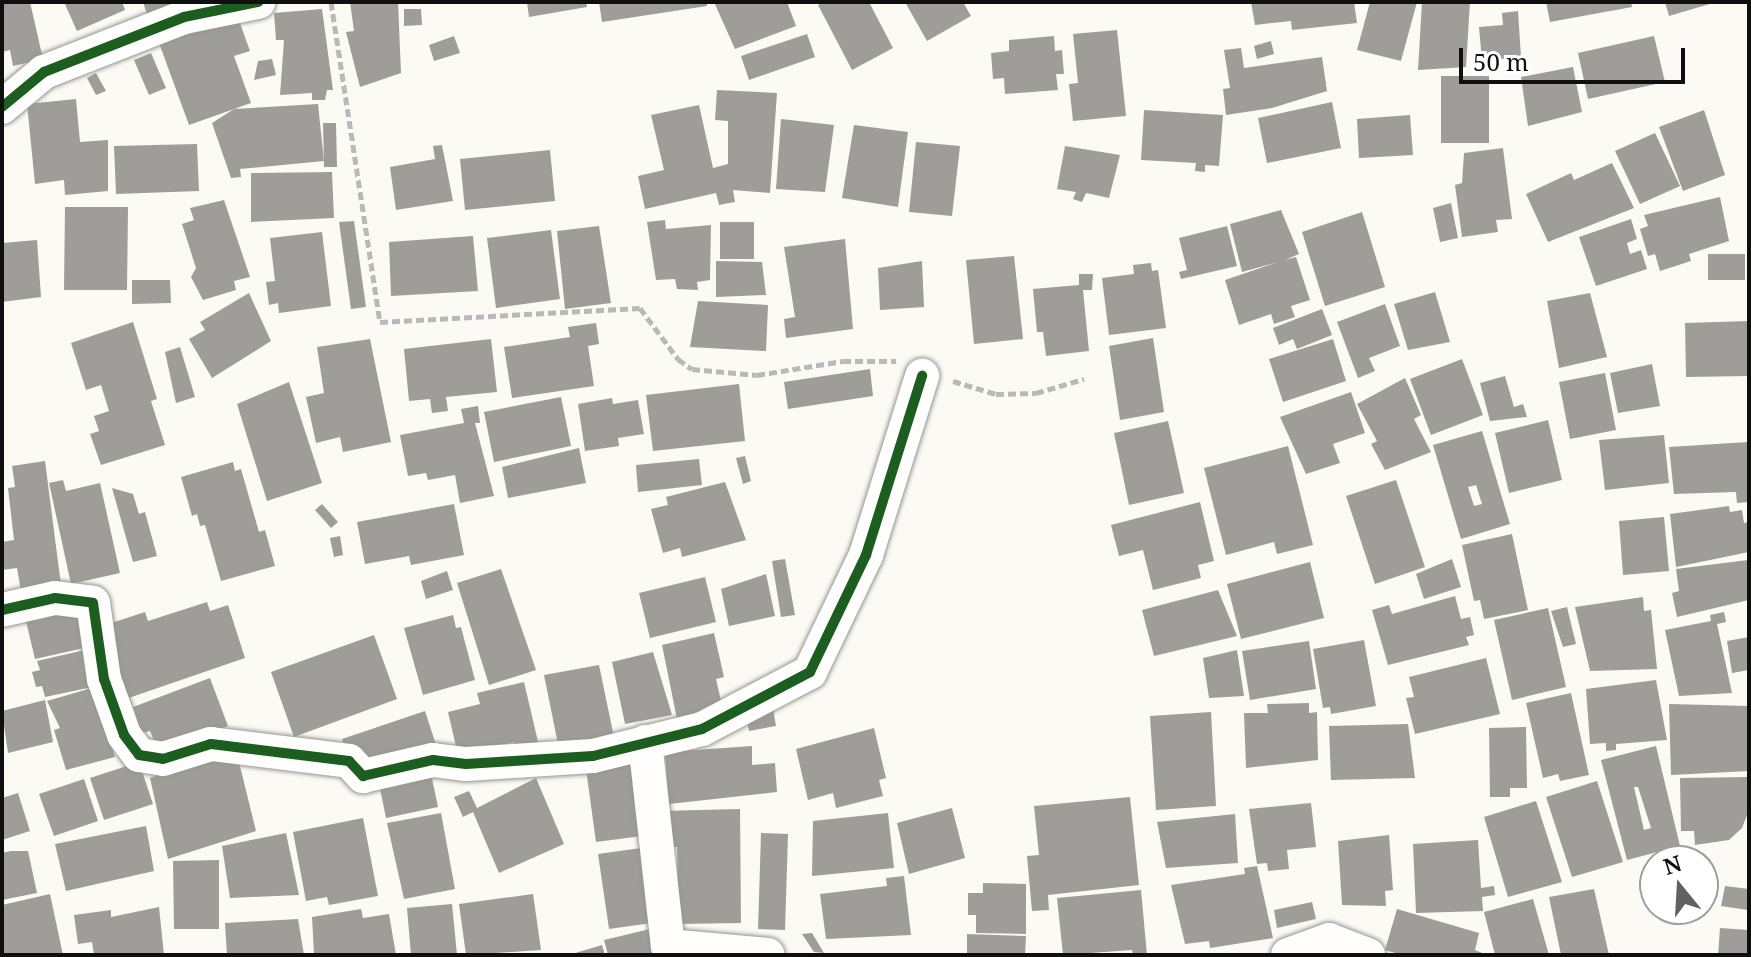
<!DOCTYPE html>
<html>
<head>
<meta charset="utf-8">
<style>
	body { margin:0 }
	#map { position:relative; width:1751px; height:957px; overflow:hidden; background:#fcfaf4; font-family:"Noto Serif",serif }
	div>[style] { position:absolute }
	.building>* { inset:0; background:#9f9d99 }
	.path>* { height:5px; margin-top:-2.5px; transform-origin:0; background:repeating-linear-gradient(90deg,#b9b9b8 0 8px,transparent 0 12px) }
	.roads { filter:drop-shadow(0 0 2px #969592) drop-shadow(0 0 2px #969592) }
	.minor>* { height:34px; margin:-17px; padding:0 17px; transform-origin:17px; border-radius:17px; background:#fffefd }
	.cycleway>* { height:10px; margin:-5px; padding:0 5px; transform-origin:5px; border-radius:5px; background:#1b5e20 }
	span { translate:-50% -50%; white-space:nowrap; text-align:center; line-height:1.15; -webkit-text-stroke:8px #fff; paint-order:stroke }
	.frame { position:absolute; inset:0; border:4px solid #0f0f0f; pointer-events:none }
	.north { position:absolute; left:1639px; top:845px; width:80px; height:80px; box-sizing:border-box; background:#fff; border:2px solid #9f9f9f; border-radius:50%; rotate:342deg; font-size:22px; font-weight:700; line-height:32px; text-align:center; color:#0f0f0f }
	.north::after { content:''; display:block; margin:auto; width:28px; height:36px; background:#62615f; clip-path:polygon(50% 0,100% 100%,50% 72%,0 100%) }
	.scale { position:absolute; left:1459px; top:48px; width:226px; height:36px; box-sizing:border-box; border:4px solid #0f0f0f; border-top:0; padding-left:10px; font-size:24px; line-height:28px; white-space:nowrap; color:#0f0f0f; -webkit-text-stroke:6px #fff; paint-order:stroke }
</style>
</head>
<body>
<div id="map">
	<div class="building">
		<div style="clip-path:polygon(2px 2px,30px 2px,43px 59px,13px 66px,10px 50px,2px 52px)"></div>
		<div style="clip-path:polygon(64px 2px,122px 2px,125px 10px,77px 31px)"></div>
		<div style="clip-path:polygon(143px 2px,194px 2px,148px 17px)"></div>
		<div style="clip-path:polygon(350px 2px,398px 2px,401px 73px,360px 87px,346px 32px,354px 31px)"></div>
		<div style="clip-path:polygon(527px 2px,586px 2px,587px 7px,529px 17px)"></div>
		<div style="clip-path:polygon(599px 2px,707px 2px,707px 6px,602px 22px)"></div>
		<div style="clip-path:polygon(714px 2px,787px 2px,796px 26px,735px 49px)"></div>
		<div style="clip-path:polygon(824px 2px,869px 2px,893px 48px,852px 70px,818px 5px)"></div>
		<div style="clip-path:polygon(905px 2px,963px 2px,971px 16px,927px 41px)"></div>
		<div style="clip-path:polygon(1251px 2px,1354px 2px,1357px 23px,1292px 30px,1291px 21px,1255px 25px)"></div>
		<div style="clip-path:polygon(1370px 2px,1417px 2px,1401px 61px,1357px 50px)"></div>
		<div style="clip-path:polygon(1422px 2px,1470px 2px,1466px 67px,1418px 70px)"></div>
		<div style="clip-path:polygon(1546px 2px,1631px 2px,1632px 7px,1550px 22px)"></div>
		<div style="clip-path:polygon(1665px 2px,1713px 2px,1713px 3px,1669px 16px)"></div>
		<div style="clip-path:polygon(322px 9px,333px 90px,327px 90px,325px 100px,312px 100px,312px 93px,280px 95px,284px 40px,276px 40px,274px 13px)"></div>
		<div style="clip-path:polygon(404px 9px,421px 9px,422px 25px,404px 26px)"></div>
		<div style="clip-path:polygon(1518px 11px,1521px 57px,1482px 61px,1479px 27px,1503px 25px,1502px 13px)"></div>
		<div style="clip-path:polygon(237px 15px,250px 51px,234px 56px,251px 103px,189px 125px,159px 43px)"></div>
		<div style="clip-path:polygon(1117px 30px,1126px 116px,1073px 121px,1069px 84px,1078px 83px,1073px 34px)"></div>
		<div style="clip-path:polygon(807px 34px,815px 57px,749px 80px,741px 56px)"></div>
		<div style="clip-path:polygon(454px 36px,460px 53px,434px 61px,429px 45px)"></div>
		<div style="clip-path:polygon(1054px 36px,1055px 51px,1062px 50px,1064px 74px,1056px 74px,1058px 90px,1005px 94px,1004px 78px,993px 79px,991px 53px,1009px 51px,1009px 40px)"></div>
		<div style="clip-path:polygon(1654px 36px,1665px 82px,1588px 99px,1578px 53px)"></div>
		<div style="clip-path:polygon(1271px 41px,1274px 54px,1257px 59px,1254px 46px)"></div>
		<div style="clip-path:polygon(1241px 48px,1244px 68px,1322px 57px,1327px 91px,1272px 108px,1226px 115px,1223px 89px,1230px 88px,1224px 50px)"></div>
		<div style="clip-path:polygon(151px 53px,166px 88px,149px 95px,134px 60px)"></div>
		<div style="clip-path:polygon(272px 59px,276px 75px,254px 80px,258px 61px)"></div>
		<div style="clip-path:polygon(1573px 67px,1582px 112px,1528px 126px,1521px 77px)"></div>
		<div style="clip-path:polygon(96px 73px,106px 91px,96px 95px,87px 78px)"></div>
		<div style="clip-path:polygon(1441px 76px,1489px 76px,1489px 143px,1441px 143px)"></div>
		<div style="clip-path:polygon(717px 90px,777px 93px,770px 193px,733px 190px,735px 202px,719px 205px,716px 193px,645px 209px,638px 176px,664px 170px,651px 115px,699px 105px,713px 168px,728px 164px,728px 121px,715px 120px)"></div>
		<div style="clip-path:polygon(76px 99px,80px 142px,108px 140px,108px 191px,65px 195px,64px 180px,35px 184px,27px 104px)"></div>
		<div style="clip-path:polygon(1332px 102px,1341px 148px,1267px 163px,1258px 118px)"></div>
		<div style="clip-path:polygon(318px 104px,324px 161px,240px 169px,241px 177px,231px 178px,212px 123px,234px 109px)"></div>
		<div style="clip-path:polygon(1144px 110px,1223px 115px,1219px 166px,1205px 165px,1205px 172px,1195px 171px,1196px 163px,1141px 160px)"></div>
		<div style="clip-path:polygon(1704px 110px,1725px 175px,1683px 191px,1659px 127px)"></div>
		<div style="clip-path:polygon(1410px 115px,1413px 155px,1359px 158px,1357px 119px)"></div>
		<div style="clip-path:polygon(781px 119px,834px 125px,825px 192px,776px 189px)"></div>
		<div style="clip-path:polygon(323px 123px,336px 123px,337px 167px,324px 167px)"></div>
		<div style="clip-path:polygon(854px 125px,908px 132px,898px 207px,842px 198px)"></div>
		<div style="clip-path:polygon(1655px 133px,1680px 186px,1640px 204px,1615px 151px)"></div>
		<div style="clip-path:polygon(916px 142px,960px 146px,952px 216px,909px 212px)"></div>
		<div style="clip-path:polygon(197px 144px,199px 191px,116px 194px,114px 146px)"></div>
		<div style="clip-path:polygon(442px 145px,453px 201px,396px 210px,390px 167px,435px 159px,433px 146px)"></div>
		<div style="clip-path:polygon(1065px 146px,1120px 155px,1109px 198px,1086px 193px,1082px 202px,1073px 199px,1076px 192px,1057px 189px)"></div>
		<div style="clip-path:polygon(1503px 148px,1512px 219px,1496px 220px,1498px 232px,1462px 237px,1455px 185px,1462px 183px,1464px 153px)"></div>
		<div style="clip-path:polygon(550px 150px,555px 201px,465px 210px,460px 159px)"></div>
		<div style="clip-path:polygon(1612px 163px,1634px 208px,1548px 242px,1526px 194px,1571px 173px,1574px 180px)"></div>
		<div style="clip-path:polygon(332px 172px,334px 218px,251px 222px,251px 173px)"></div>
		<div style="clip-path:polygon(1720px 197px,1729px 241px,1689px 254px,1691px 261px,1660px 271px,1655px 254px,1648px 256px,1640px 229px,1648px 226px,1644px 215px)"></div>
		<div style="clip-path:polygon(224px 200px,250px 277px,234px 281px,236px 290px,203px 300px,191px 277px,196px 268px,182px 224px,194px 220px,190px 208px)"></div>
		<div style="clip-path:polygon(1451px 203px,1458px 238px,1440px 242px,1433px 208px)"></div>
		<div style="clip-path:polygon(65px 207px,128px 207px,127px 290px,64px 290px)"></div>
		<div style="clip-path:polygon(1281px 210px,1299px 254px,1285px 260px,1296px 257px,1310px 300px,1291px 306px,1295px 317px,1274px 324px,1271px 314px,1239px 325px,1225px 280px,1278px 262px,1242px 272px,1230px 224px)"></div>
		<div style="clip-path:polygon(1362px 212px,1385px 287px,1325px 306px,1302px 232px)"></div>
		<div style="clip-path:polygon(1631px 219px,1637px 239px,1627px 243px,1630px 254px,1641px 250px,1647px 269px,1596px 286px,1579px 237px)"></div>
		<div style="clip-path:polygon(665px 220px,666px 229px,711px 225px,710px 280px,697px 282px,698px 290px,677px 289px,675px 279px,656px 280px,647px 222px)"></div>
		<div style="clip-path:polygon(354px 221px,366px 307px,351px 309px,339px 222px)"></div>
		<div style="clip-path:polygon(720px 222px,754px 222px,754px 259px,720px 259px)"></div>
		<div style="clip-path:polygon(599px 226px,611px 303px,565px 309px,557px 231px)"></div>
		<div style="clip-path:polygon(1227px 226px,1237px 266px,1181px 279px,1179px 272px,1187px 270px,1179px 238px)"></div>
		<div style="clip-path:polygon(551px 230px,560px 299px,496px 308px,487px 238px)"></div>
		<div style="clip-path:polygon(322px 232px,331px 306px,279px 313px,278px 303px,269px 305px,266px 282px,275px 281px,270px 238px)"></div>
		<div style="clip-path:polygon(473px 236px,478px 291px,391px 296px,389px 242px)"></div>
		<div style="clip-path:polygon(845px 239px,853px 329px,786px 338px,784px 319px,795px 317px,784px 247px)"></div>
		<div style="clip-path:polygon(37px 240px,41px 297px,2px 302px,2px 243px)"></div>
		<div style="clip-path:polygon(1708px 254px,1745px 254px,1745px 280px,1708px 280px)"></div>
		<div style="clip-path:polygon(1014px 256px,1023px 339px,974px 344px,966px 260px)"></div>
		<div style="clip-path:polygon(716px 261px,762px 262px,766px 295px,716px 297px)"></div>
		<div style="clip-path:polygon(922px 261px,924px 307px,880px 310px,878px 268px)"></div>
		<div style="clip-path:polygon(1151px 263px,1152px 271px,1158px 270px,1166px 328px,1109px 335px,1102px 278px,1134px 274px,1133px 265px)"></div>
		<div style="clip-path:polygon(1079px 274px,1093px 274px,1092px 290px,1083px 290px,1089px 351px,1046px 356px,1043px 332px,1037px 332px,1033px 289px,1079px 285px)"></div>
		<div style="clip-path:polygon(132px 280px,170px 280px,171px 303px,132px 304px)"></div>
		<div style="clip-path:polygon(1435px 292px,1450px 342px,1408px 350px,1394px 304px)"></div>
		<div style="clip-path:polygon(249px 293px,271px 341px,212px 378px,189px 339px,205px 330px,200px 322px)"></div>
		<div style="clip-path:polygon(1590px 293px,1607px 357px,1559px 368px,1547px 301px)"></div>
		<div style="clip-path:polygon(698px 301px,768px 305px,766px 351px,690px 347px)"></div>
		<div style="clip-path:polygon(1385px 304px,1400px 346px,1369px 358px,1375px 371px,1358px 378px,1337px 322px)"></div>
		<div style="clip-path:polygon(1322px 309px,1332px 335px,1297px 349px,1293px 339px,1279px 345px,1273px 328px)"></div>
		<div style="clip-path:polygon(1749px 321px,1749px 376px,1686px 377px,1685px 323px)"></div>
		<div style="clip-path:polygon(133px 322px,157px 399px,151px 401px,165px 445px,101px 465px,90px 434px,99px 431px,94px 416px,109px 411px,101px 385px,86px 390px,71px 343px)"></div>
		<div style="clip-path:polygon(596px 323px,599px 344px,588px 346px,594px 386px,512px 398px,504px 347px,570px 337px,568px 327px)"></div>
		<div style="clip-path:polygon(1153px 338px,1164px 412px,1120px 420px,1109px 346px)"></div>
		<div style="clip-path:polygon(370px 339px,391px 442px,343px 452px,340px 437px,316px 443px,306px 397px,324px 393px,317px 347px)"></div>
		<div style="clip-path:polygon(491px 339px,497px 392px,446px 397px,448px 411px,432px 413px,430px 399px,409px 401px,404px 349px)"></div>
		<div style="clip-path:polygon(1333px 339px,1346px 381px,1283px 402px,1269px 359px)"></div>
		<div style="clip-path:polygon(180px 347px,195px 397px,176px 403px,165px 352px)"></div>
		<div style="clip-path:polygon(1462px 359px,1483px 415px,1431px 435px,1410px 379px)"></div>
		<div style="clip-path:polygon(1652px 364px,1660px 406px,1618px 413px,1610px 373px)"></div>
		<div style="clip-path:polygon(870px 369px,873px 396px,788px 409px,784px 382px)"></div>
		<div style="clip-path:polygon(1605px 373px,1616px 430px,1570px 439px,1559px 382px)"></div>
		<div style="clip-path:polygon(1505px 376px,1514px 407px,1523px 404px,1527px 417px,1490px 421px,1480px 383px)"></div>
		<div style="clip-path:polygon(1405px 378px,1421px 415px,1414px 419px,1431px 452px,1385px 470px,1371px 444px,1377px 441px,1357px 404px)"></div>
		<div style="clip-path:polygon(289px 382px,322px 483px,267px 501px,237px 404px)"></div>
		<div style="clip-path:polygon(739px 384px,745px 441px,653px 451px,646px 395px)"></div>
		<div style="clip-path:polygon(1351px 392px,1365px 433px,1333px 444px,1340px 463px,1306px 474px,1280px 417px)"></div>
		<div style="clip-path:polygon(561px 397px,571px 446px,494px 462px,484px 412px)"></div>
		<div style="clip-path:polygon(612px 398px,613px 404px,638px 400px,644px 434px,618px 438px,619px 446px,585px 451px,578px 404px)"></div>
		<div style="clip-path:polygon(478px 406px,480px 423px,475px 423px,494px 496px,460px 503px,455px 475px,428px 480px,426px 473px,408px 476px,400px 435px,464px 423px,461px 409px)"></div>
		<div style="clip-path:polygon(1548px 420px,1562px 480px,1509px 493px,1495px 433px)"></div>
		<div style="clip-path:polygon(1168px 421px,1184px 493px,1129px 505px,1114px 433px)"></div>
		<div style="clip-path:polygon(evenodd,1482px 431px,1510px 524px,1461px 539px,1433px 445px,1482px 431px,1476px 485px,1482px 504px,1474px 506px,1468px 487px,1476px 485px)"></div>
		<div style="clip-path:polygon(1664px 435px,1669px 483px,1605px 490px,1599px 440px)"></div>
		<div style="clip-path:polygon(1748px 442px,1749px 502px,1737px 503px,1736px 492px,1674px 494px,1669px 447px)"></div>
		<div style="clip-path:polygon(1288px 446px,1313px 545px,1277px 554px,1274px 542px,1226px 555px,1204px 468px)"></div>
		<div style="clip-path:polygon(579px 448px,586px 483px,508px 498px,502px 467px)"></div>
		<div style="clip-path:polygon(745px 456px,751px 481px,743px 484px,736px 458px)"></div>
		<div style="clip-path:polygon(699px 459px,702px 485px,638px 492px,636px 465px)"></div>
		<div style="clip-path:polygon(45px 461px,61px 585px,21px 591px,17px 568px,2px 570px,2px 542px,14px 540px,8px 488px,15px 487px,12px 466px)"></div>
		<div style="clip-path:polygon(233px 462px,235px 471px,241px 469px,259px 532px,265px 530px,275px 566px,221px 581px,205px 525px,200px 526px,197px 514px,192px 516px,181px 477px)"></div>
		<div style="clip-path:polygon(63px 480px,66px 491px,100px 483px,120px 573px,71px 584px,49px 483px)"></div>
		<div style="clip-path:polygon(1396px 480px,1425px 567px,1375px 584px,1346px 496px)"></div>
		<div style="clip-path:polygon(725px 482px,746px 540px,682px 557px,680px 548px,663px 553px,651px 509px,668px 505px,666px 497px)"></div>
		<div style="clip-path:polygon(112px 488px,133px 494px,139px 514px,145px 512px,157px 556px,133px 562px)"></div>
		<div style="clip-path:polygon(1200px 502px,1214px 561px,1198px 565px,1201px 578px,1153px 590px,1143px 550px,1119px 556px,1111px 525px)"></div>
		<div style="clip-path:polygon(322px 504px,338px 522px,331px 528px,315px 510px)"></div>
		<div style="clip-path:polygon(454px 504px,464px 555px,411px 565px,409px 556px,365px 564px,357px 522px)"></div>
		<div style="clip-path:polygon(1729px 506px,1730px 512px,1742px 510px,1744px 523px,1749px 522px,1749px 552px,1676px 567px,1670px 514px)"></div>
		<div style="clip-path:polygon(1664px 517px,1669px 571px,1623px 575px,1619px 521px)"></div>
		<div style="clip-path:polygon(1512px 534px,1528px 610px,1484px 619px,1480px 600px,1474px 601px,1462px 545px)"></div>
		<div style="clip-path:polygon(340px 536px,343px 555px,334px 557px,330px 538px)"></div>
		<div style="clip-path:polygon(785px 559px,795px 615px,781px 617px,772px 561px)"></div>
		<div style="clip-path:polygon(1452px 559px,1461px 587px,1424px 599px,1416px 574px)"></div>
		<div style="clip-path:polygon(1748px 560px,1749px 600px,1677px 617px,1672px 593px,1679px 591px,1676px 569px)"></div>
		<div style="clip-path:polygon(1310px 562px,1324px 618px,1241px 639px,1227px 584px)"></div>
		<div style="clip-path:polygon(501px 569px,536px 670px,489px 685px,457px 583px)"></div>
		<div style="clip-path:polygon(447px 571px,453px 590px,426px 599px,421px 581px)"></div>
		<div style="clip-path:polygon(766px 574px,775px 616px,729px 626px,721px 589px)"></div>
		<div style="clip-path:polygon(705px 577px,716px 622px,650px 638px,639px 593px)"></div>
		<div style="clip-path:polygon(1218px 590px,1237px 636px,1154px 656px,1142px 610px)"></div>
		<div style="clip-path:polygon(1455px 596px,1461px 619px,1470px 617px,1474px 635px,1466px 637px,1469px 645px,1388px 665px,1372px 610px,1389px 605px,1392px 614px)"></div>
		<div style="clip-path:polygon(1643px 597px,1644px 611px,1651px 610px,1657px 669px,1590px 671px,1575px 607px)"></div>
		<div style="clip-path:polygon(207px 602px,210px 611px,228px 605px,245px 658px,117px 702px,99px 627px,145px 612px,148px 621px)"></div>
		<div style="clip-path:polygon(1567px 607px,1576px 644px,1563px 647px,1551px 611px)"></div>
		<div style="clip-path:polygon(1548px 608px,1566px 687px,1512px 700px,1494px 620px)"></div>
		<div style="clip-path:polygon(85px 610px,93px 646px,35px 659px,25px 617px)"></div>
		<div style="clip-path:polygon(1724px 612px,1726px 622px,1717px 624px,1732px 693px,1679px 696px,1665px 630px,1711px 621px,1710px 615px)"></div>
		<div style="clip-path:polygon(453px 615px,456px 628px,461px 627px,475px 680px,423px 695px,404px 628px)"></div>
		<div style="clip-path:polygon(714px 633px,724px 677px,716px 679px,724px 714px,678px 724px,662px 645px)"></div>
		<div style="clip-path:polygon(374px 635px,397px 699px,294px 737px,271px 672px)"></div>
		<div style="clip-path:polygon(1749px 637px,1749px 670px,1732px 673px,1727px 641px)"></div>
		<div style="clip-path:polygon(1364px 640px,1376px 706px,1331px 714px,1330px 707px,1323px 708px,1313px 649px)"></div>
		<div style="clip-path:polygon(1309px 641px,1316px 689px,1250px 700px,1242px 651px)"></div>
		<div style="clip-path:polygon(89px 649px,97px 686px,45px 697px,42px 686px,36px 687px,32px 672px,40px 670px,37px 661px)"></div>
		<div style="clip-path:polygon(1237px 650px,1244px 696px,1209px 698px,1203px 658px)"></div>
		<div style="clip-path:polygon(653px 652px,672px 715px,625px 724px,612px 662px)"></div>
		<div style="clip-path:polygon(1486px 658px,1500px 714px,1415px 734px,1406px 698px,1414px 697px,1409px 677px)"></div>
		<div style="clip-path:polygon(599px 665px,615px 742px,560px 754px,544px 675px)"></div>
		<div style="clip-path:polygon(210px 678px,228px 726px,159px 753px,150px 731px,142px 733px,133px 707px)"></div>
		<div style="clip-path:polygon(1656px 680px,1667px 740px,1616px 744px,1616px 750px,1606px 751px,1606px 743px,1590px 744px,1586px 689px)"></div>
		<div style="clip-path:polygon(524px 682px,539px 746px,516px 751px,514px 742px,458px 755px,448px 712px,480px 704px,477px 693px)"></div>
		<div style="clip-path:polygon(95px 687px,115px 757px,66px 770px,54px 730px,60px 728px,47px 701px)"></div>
		<div style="clip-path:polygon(1571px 693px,1589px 775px,1560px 781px,1558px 774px,1543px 778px,1526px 703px)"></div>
		<div style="clip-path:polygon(45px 700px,53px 742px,8px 753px,2px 711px)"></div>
		<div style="clip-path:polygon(772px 703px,776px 726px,749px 731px,744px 708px)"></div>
		<div style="clip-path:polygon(1309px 703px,1309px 713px,1317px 712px,1318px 760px,1246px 768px,1244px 713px,1268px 713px,1267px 704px)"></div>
		<div style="clip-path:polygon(1669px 704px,1749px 706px,1749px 771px,1671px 775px)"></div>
		<div style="clip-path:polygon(425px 711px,437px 748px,367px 771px,358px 746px,346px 750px,342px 739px)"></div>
		<div style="clip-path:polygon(1211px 712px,1216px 806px,1156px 810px,1150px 716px)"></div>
		<div style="clip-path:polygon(1408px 724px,1415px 778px,1331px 780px,1329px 726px)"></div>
		<div style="clip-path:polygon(1526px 727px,1527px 788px,1510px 788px,1510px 797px,1490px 797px,1489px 728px)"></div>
		<div style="clip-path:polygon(874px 728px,886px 778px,879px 780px,883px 796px,836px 808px,833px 793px,808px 800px,796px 749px)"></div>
		<div style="clip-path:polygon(752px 746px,752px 765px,775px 763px,777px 792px,669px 804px,665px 752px)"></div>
		<div style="clip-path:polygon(evenodd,1656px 746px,1680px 846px,1627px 860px,1601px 760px,1656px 746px,1634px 787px,1638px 787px,1651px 828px,1644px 830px,1634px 787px)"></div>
		<div style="clip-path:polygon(223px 750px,237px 754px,256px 831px,168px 859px,150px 778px)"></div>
		<div style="clip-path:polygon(139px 762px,153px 804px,104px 820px,90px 778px)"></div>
		<div style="clip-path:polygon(633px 763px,642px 836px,596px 842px,586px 769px)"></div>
		<div style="clip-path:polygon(429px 764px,438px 807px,386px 818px,377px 774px)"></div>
		<div style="clip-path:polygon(1749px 777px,1749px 810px,1742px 828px,1729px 840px,1695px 845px,1694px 831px,1681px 831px,1680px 778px)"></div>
		<div style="clip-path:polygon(536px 778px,564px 844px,499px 873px,473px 812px,463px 817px,454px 797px,469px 791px,477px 808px)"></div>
		<div style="clip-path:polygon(84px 779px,98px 821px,54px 836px,39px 794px)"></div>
		<div style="clip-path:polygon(1597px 781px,1623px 862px,1572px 877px,1546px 797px)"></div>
		<div style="clip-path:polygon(18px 793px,30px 831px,2px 840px,2px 798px)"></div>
		<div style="clip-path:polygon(1130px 797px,1139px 885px,1048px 895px,1049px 910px,1032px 911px,1027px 856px,1039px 855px,1034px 806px)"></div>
		<div style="clip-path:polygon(1536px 801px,1562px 882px,1508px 897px,1484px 817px)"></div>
		<div style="clip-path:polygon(1311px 803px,1316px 847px,1287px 850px,1289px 869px,1268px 871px,1267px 863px,1257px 864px,1249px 809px)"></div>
		<div style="clip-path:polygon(952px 808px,965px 858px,909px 874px,897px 823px)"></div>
		<div style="clip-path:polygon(740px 809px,741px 923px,679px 924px,677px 847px,661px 847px,660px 811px)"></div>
		<div style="clip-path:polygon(441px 813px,455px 889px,404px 899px,387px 823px)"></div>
		<div style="clip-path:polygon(888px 813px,894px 868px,812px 876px,813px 821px)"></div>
		<div style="clip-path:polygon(1235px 814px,1238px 863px,1166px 868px,1157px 822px)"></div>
		<div style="clip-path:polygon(363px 818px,378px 896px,329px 905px,327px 897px,306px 901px,293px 832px)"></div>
		<div style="clip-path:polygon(146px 826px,154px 871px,66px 891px,55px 844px)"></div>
		<div style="clip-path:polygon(286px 833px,299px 895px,230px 898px,222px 846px)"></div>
		<div style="clip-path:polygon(761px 833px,788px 834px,785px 930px,758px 929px)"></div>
		<div style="clip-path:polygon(1389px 835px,1393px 890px,1385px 891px,1386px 906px,1342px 905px,1338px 841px)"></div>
		<div style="clip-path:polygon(1478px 840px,1481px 888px,1494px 886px,1495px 895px,1482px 897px,1483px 911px,1416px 913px,1413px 844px)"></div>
		<div style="clip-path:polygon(648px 847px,659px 922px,609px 929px,598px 854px)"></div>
		<div style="clip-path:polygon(11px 851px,28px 851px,37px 893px,2px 900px,2px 853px)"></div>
		<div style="clip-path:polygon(219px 860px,219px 929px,174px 929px,173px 861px)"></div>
		<div style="clip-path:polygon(1257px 866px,1273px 938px,1210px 948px,1209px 941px,1185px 944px,1171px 885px,1245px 874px,1244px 868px)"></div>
		<div style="clip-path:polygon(904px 876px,911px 935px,826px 939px,820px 894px,887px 886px,886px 878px)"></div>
		<div style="clip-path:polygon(983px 883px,1026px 884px,1026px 934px,976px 933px,976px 915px,968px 915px,968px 893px,983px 893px)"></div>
		<div style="clip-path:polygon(1725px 886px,1749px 889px,1748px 910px,1721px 906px)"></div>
		<div style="clip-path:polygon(1594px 889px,1609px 955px,1561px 955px,1549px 897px)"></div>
		<div style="clip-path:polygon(1141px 890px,1147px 955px,1133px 955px,1132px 950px,1063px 955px,1057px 898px)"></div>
		<div style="clip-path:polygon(50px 894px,63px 955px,4px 955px,2px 905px)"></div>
		<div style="clip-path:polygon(533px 894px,541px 950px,466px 955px,459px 904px)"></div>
		<div style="clip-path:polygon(1533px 899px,1549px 955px,1495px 955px,1484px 912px)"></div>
		<div style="clip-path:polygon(1312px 902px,1316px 919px,1277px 928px,1274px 910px)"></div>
		<div style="clip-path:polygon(452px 904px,457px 955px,411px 955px,407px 908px)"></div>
		<div style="clip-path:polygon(159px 907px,164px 955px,94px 955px,92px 942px,78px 944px,74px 915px,111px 910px,111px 917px)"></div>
		<div style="clip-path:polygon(361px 909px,363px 918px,389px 914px,396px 955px,314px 955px,312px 917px)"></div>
		<div style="clip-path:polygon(1397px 909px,1479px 933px,1475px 950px,1487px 955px,1402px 955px,1385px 950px)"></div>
		<div style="clip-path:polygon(298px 919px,304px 955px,227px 955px,225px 923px)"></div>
		<div style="clip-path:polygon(1720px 928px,1749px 930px,1749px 955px,1718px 955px)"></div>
		<div style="clip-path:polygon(650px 929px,656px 955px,608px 955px,604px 940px)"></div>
		<div style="clip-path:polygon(812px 933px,824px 953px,814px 952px,802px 934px)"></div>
		<div style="clip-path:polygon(967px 934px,1026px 936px,1025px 955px,967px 955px)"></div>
		<div style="clip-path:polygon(602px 945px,605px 955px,572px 955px,572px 954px)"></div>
	</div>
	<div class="path">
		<div style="left:331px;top:2px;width:324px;rotate:81.3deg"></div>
		<div style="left:380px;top:322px;width:260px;rotate:-3.1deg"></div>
		<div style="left:640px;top:308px;width:64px;rotate:53.3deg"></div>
		<div style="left:678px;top:359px;width:17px;rotate:36deg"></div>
		<div style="left:692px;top:369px;width:65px;rotate:5.3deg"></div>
		<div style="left:757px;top:375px;width:87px;rotate:-9.2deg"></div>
		<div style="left:843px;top:361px;width:53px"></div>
		<div style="left:953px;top:381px;width:45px;rotate:16.8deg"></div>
		<div style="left:996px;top:394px;width:40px;rotate:-1.4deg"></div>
		<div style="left:1036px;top:393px;width:50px;rotate:-16.3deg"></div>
	</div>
	<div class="roads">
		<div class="minor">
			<div style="left:2px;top:107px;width:55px;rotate:-39.8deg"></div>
			<div style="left:44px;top:72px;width:150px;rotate:-21.4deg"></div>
			<div style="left:184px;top:17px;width:76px;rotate:-11.5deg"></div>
			<div style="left:2px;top:610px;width:54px;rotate:-12.8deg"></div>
			<div style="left:55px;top:598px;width:38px;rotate:7deg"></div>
			<div style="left:93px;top:603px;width:77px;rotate:81.8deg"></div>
			<div style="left:104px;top:679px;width:59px;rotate:70.3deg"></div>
			<div style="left:124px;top:735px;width:25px;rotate:53deg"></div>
			<div style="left:139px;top:755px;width:24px;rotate:9deg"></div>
			<div style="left:163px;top:759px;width:50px;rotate:-17.4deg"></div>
			<div style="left:211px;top:744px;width:139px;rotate:7deg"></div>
			<div style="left:349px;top:761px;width:21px;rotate:47deg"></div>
			<div style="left:363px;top:776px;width:72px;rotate:-12.9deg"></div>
			<div style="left:433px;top:760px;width:33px;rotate:7deg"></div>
			<div style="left:466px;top:764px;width:127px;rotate:-3.6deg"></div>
			<div style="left:593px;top:756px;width:112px;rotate:-13.9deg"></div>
			<div style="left:702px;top:729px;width:122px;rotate:-27.8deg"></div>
			<div style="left:810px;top:672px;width:130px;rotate:-64.4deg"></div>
			<div style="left:866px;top:555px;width:188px;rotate:-72.6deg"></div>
			<div style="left:645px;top:742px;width:205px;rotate:83.6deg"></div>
			<div style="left:668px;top:946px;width:100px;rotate:5.1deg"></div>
			<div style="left:1288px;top:955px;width:44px;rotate:-20.1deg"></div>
			<div style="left:1329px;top:940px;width:42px;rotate:21deg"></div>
		</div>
	</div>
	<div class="cycleway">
		<div style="left:2px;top:107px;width:55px;rotate:-39.8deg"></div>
		<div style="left:44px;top:72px;width:150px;rotate:-21.4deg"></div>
		<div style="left:184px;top:17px;width:76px;rotate:-11.5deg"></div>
		<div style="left:2px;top:610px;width:54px;rotate:-12.8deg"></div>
		<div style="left:55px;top:598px;width:38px;rotate:7deg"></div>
		<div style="left:93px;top:603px;width:77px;rotate:81.8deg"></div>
		<div style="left:104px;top:679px;width:59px;rotate:70.3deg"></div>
		<div style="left:124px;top:735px;width:25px;rotate:53deg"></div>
		<div style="left:139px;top:755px;width:24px;rotate:9deg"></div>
		<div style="left:163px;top:759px;width:50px;rotate:-17.4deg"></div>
		<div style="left:211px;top:744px;width:139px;rotate:7deg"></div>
		<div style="left:349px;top:761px;width:21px;rotate:47deg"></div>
		<div style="left:363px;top:776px;width:72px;rotate:-12.9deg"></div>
		<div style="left:433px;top:760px;width:33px;rotate:7deg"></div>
		<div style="left:466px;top:764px;width:127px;rotate:-3.6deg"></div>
		<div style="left:593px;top:756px;width:112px;rotate:-13.9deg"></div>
		<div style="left:702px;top:729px;width:122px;rotate:-27.8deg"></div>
		<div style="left:810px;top:672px;width:130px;rotate:-64.4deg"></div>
		<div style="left:866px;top:555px;width:188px;rotate:-72.6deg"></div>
	</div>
	<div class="frame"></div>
	<div class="north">N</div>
	<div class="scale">50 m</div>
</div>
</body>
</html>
